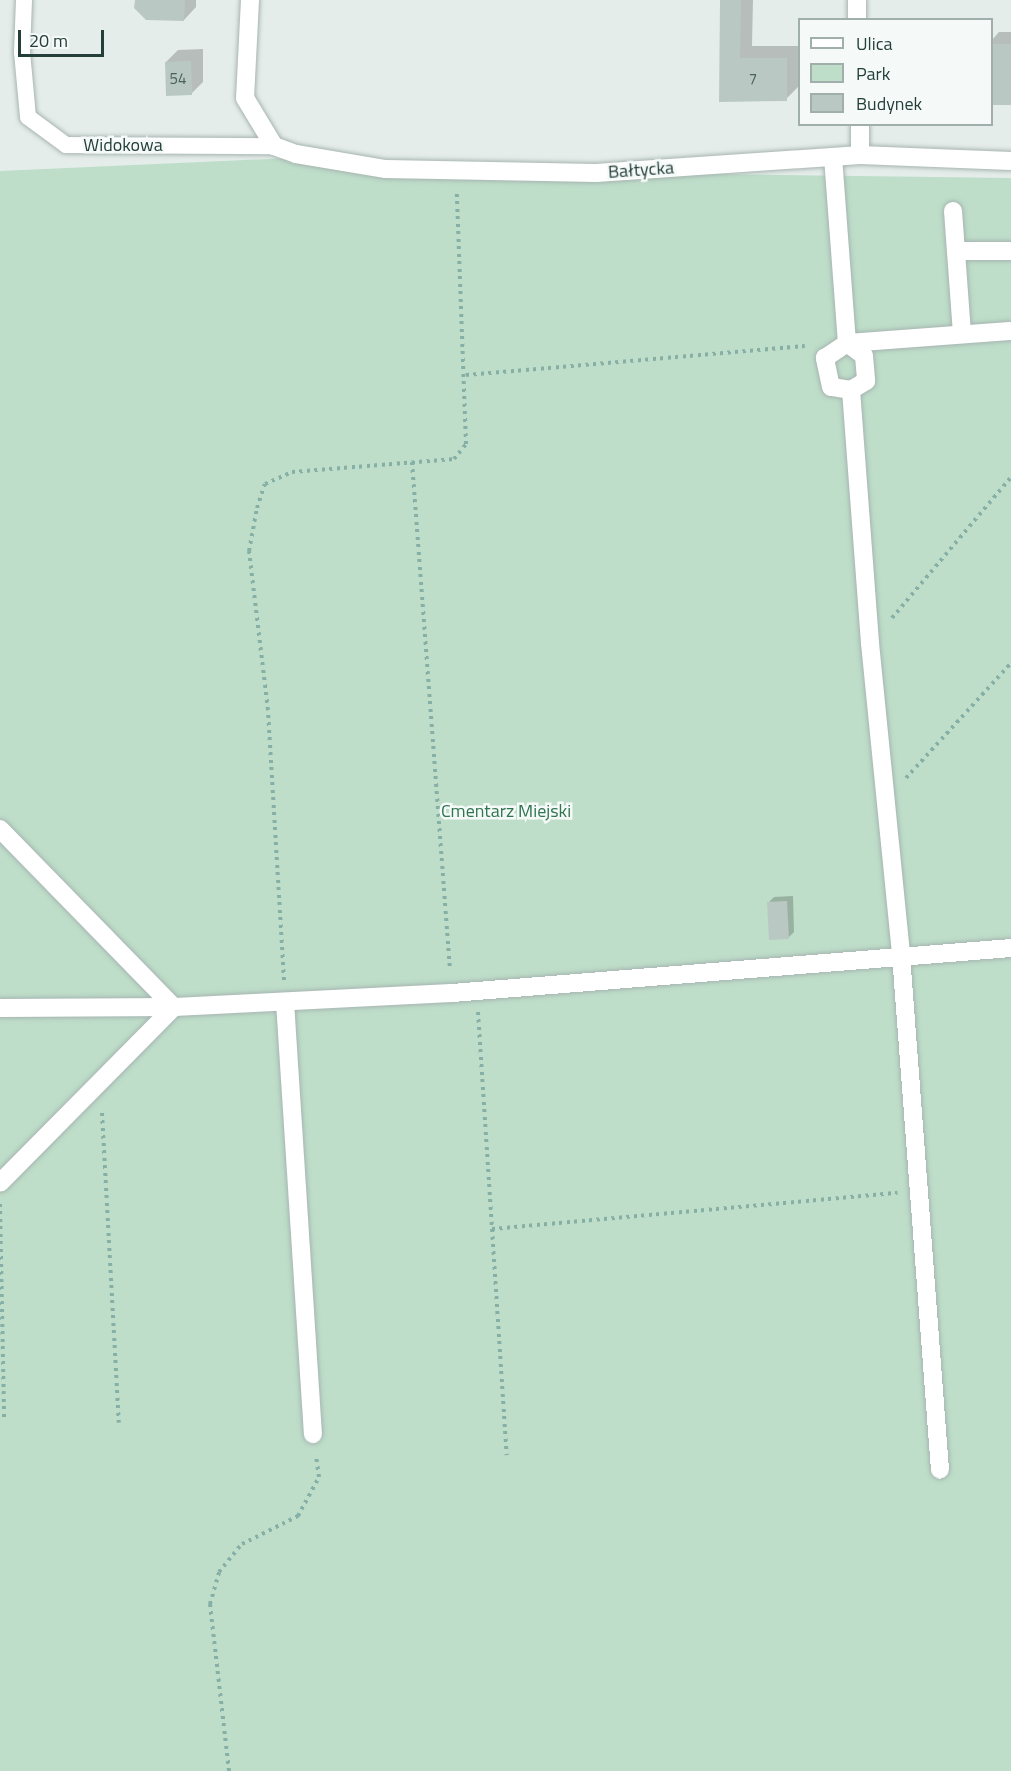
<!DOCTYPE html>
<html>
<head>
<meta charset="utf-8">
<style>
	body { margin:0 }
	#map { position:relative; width:1011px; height:1771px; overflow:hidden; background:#e5edea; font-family:"Titillium Web",sans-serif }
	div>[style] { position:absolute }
	.green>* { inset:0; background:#bedec9 }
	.shadow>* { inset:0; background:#0003 }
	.building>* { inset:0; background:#bac8c3 }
	.path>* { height:4px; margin-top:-2px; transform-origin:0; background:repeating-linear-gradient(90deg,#86b0a6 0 3px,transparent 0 7.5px) }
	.roads { filter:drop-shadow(0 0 2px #a7b5b2) drop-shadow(0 0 2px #a7b5b2) }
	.lane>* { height:16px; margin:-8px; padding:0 8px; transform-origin:8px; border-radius:8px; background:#fff }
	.street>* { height:18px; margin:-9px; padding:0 9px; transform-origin:9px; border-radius:9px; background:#fff }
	span { translate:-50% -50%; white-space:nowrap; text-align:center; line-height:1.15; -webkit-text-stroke:5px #f5faf8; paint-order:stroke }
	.number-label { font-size:15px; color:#4a615c }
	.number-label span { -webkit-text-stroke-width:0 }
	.street-label { font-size:18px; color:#243f3a }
	.park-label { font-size:18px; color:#2f7550 }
	.legend { position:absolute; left:798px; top:18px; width:195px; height:108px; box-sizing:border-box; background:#f5faf8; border:2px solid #a1afac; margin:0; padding:8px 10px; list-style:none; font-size:18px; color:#243f3a }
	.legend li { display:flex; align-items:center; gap:12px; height:30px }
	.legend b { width:30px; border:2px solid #a1afac }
	.scale { position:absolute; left:18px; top:30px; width:86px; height:27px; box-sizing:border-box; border:3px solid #243f3a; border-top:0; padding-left:8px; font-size:18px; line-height:21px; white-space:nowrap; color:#243f3a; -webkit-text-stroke:4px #f5faf8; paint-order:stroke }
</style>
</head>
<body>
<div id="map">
	<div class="green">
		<div style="clip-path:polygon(315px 157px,417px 170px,1011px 178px,1011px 1771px,0 1771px,0 171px)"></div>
	</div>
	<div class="shadow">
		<div style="clip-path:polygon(136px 0,196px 0,196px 7px,184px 20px)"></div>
		<div style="clip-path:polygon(722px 0,753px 0,752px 46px,799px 46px,798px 87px,786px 99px,720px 100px)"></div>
		<div style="clip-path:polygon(999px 32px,1011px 32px,1011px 104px,992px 103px,992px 40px)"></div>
		<div style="clip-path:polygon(203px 49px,203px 82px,191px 94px,166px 62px,178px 50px)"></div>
		<div style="clip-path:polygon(793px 896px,794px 932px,788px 938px,768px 903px,774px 897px)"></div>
	</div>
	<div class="building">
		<div style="clip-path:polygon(135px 0,185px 0,184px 21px,146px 20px,134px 8px)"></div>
		<div style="clip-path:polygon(720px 0,741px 0,740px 58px,787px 58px,787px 101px,719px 102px)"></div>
		<div style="clip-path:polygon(992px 44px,1011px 44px,1011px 105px,992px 105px)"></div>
		<div style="clip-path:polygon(191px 61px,192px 95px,166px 96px,165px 62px)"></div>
		<div style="clip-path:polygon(787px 901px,789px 939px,769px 940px,767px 902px)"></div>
	</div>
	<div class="path">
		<div style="left:466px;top:375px;width:340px;rotate:-4.9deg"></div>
		<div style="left:412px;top:462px;width:509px;rotate:85.72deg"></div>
		<div style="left:892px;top:618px;width:185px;rotate:-49.8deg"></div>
		<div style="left:906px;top:778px;width:156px;rotate:-47.6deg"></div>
		<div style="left:284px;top:980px;width:270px;rotate:-93.4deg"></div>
		<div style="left:268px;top:710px;width:160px;rotate:-96.8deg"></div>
		<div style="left:249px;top:551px;width:44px;rotate:-79.5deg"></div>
		<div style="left:257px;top:508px;width:25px;rotate:-72deg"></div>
		<div style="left:265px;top:484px;width:30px;rotate:-24deg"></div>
		<div style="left:292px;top:472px;width:163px;rotate:-4.6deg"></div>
		<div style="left:454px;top:459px;width:19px;rotate:-51deg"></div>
		<div style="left:466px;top:444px;width:251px;rotate:-92.1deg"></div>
		<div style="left:478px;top:1012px;width:444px;rotate:86.3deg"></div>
		<div style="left:102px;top:1113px;width:310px;rotate:86.9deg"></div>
		<div style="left:0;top:1204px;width:216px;rotate:88.9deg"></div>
		<div style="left:492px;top:1229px;width:407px;rotate:-5.1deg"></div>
		<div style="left:229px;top:1771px;width:168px;rotate:-96.5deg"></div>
		<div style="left:210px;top:1604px;width:33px;rotate:-74deg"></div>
		<div style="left:219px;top:1572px;width:36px;rotate:-51deg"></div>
		<div style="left:242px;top:1544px;width:63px;rotate:-26.6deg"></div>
		<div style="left:298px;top:1516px;width:44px;rotate:-61.7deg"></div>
		<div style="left:319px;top:1477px;width:22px;rotate:-98deg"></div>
	</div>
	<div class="roads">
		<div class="lane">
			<div style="left:24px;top:0;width:52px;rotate:92.2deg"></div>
			<div style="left:22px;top:52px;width:65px;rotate:84.7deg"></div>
			<div style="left:28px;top:117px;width:47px;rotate:36.4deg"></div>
			<div style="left:66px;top:145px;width:208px;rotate:0.3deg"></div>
		</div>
		<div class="street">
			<div style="left:250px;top:0;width:98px;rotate:92.9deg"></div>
			<div style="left:245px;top:98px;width:56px;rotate:58.9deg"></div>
			<div style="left:274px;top:146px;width:23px;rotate:20deg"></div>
			<div style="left:296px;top:154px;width:91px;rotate:9.5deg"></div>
			<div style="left:386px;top:169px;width:210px;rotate:1.1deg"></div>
			<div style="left:596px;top:173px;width:265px;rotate:-3.9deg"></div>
			<div style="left:860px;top:155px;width:151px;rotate:2.3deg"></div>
			<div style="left:857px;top:0;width:20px;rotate:90deg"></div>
			<div style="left:860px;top:124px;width:31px;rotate:90deg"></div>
			<div style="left:833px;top:157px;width:187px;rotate:85.7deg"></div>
			<div style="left:847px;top:343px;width:21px;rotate:37deg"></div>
			<div style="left:864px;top:356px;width:25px;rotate:85deg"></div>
			<div style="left:866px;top:381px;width:17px;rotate:149deg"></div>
			<div style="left:851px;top:390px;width:254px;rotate:85.7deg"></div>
			<div style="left:870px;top:643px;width:314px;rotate:84.3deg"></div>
			<div style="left:901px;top:955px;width:516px;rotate:85.67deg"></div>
			<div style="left:953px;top:211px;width:123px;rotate:85.8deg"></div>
			<div style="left:956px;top:251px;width:55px"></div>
			<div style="left:851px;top:390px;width:20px;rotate:-171deg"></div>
			<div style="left:831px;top:387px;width:30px;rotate:-102deg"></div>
			<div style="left:825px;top:358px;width:27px;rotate:-34deg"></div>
			<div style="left:847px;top:343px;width:164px;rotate:-4.2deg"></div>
			<div style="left:0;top:829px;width:249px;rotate:45.7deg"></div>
			<div style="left:174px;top:1007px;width:247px;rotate:134.7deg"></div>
			<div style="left:285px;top:1002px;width:433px;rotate:86.3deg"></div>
			<div style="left:0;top:1008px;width:174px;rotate:-0.3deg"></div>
			<div style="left:174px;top:1007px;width:278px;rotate:-2.9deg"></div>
			<div style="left:452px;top:993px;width:561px;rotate:-4.6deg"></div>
		</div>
	</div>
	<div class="number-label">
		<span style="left:178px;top:79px">54</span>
		<span style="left:753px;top:79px">7</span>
	</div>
	<div class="street-label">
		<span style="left:123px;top:145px">Widokowa</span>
		<span style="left:641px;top:170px;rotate:-4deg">Bałtycka</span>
	</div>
	<div class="park-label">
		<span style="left:506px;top:811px">Cmentarz Miejski</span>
	</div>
	<ul class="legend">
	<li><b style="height:8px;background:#fff"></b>Ulica</li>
	<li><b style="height:16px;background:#bedec9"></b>Park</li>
	<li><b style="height:16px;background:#bac8c3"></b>Budynek</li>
	</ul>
	<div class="scale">20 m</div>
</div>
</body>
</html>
